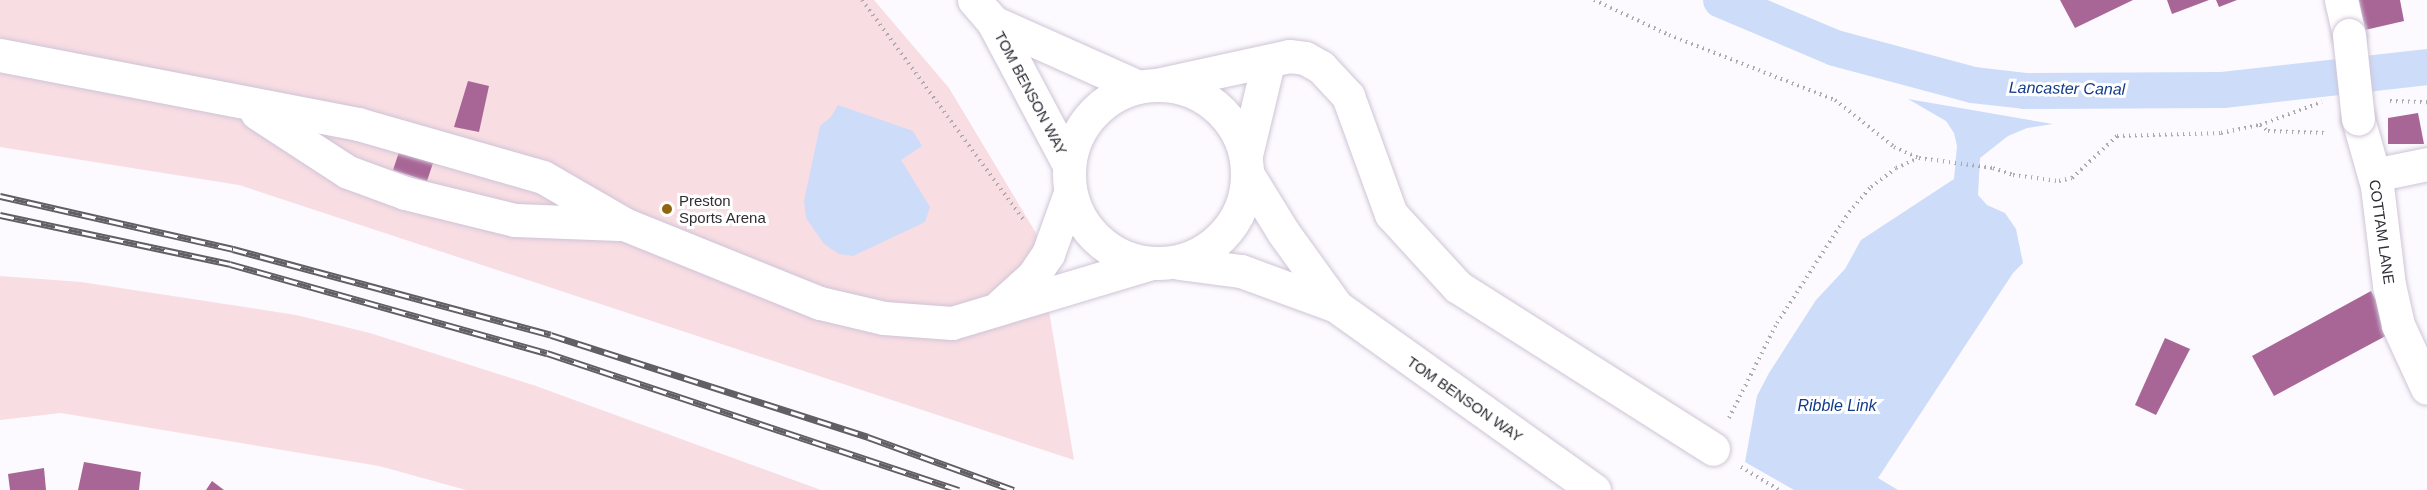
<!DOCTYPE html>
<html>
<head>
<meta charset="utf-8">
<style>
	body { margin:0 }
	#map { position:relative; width:2427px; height:490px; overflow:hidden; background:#fcfafe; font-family:Helvetica,sans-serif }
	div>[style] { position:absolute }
	.green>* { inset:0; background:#f8dde3 }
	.water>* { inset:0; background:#ccdcf9 }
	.canal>* { height:36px; margin:-18px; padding:0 18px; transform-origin:18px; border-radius:18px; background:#ccdcf9 }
	.building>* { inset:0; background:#a86697 }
	.path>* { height:4px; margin-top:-2px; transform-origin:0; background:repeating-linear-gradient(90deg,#adaaaf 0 1.5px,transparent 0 6px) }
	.roads { filter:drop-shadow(0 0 2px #cfc4d6) drop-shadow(0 0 2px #cfc4d6) }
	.minor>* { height:33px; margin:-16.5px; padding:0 16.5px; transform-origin:16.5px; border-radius:16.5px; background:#fff }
	.major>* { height:33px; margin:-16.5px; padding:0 16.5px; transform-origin:16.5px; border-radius:16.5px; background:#fff }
	.major>.ring { margin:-16.5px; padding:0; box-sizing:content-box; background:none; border:33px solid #fff; border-radius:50% }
	.rail>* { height:7px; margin-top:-3.5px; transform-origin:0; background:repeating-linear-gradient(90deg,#fff 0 14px,#615e64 0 28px); box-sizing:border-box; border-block:2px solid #615e64 }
	.bridges { filter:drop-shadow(0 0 2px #cfc4d6) drop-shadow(0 0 2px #cfc4d6) }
	.minor-bridge>* { height:33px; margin:-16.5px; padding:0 16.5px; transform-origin:16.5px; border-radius:16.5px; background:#fff }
	.dots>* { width:16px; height:16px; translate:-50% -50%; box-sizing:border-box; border:3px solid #fff; border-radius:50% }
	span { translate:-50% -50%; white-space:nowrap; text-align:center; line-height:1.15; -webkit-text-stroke:6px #fff; paint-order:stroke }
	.street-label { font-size:15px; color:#312d34 }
	.poi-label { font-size:15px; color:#312d34 }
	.left { translate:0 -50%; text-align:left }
	.water-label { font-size:16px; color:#133b88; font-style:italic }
</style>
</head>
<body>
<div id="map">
	<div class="green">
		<div style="clip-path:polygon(0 0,874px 0,949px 88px,1036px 233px,1074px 460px,239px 185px,0 147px)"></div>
		<div style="clip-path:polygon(0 276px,81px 282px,296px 315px,370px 333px,536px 386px,821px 490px,466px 490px,379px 466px,61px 413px,0 420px)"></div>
	</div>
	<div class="water">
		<div style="clip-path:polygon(1908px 99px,2053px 124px,2027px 128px,2008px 136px,1980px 158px,1978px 195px,1987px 205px,2005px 213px,2016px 229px,2023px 263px,2013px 273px,1878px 478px,1898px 490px,1794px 490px,1745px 462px,1757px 396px,1769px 373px,1816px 300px,1845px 269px,1861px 240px,1954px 179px,1957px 146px,1954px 133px,1946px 121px)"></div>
		<div style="clip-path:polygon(838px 105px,913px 131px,922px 146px,901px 160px,930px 207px,925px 222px,853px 256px,839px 254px,824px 244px,806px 218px,804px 201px,820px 126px,831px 117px)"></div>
	</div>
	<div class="canal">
		<div style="left:1721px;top:0;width:124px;rotate:22.8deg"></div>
		<div style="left:1835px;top:48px;width:143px;rotate:15deg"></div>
		<div style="left:1973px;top:85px;width:52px;rotate:6.6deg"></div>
		<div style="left:2025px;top:91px;width:198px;rotate:-0.3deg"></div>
		<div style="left:2223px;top:90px;width:205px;rotate:-6.4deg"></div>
	</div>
	<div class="building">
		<div style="clip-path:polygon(2060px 0,2133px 0,2075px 28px)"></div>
		<div style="clip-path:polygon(2167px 0,2209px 0,2172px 14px)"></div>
		<div style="clip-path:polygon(2216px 0,2237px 0,2219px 7px)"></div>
		<div style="clip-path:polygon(2359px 0,2400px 0,2404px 21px,2365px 30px)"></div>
		<div style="clip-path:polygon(468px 81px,489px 86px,479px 132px,454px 127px)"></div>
		<div style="clip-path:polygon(2418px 113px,2424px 144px,2388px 144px,2388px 118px)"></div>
		<div style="clip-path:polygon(400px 149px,434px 160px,427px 181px,393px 170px)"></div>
		<div style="clip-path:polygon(2371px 291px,2393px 332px,2274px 396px,2252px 356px)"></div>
		<div style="clip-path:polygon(2165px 338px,2190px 349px,2156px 415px,2135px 405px)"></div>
		<div style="clip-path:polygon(84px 462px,141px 472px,139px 490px,78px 490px)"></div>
		<div style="clip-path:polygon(44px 468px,46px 490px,10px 490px,8px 474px)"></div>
		<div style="clip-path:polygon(212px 481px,224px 490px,206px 490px)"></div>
	</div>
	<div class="path">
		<div style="left:862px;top:0;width:275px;rotate:53.7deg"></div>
		<div style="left:1594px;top:0;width:83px;rotate:25deg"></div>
		<div style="left:1669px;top:35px;width:178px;rotate:21.4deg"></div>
		<div style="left:1835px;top:100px;width:75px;rotate:38.5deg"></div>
		<div style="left:1894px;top:147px;width:27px;rotate:24deg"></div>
		<div style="left:1919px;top:158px;width:75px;rotate:7.7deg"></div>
		<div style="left:1993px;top:168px;width:21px;rotate:19deg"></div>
		<div style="left:2013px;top:175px;width:46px;rotate:7.4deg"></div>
		<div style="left:2059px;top:181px;width:13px;rotate:-13deg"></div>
		<div style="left:2072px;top:178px;width:62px;rotate:-43deg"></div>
		<div style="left:2117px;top:136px;width:104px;rotate:-1.7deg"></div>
		<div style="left:2221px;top:133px;width:40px;rotate:-12deg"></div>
		<div style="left:2260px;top:125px;width:66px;rotate:-20.4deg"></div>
		<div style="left:2390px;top:101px;width:37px;rotate:2deg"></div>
		<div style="left:2260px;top:125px;width:10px;rotate:37deg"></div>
		<div style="left:2268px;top:131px;width:58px;rotate:2deg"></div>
		<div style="left:1729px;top:418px;width:106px;rotate:-63.2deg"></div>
		<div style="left:1777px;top:323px;width:132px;rotate:-57deg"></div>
		<div style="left:1849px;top:212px;width:33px;rotate:-49deg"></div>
		<div style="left:1871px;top:187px;width:31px;rotate:-37deg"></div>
		<div style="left:1896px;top:168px;width:24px;rotate:-24deg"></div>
		<div style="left:1741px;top:467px;width:44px;rotate:31.2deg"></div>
	</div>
	<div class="roads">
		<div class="minor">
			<div style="left:2341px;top:0;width:36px;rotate:77deg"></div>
			<div style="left:0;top:55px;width:365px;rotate:10.9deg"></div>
			<div style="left:358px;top:124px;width:192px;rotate:16deg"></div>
			<div style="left:543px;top:177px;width:94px;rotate:30.1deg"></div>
			<div style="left:624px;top:224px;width:211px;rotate:22deg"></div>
			<div style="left:820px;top:303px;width:66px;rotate:13.2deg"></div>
			<div style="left:884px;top:318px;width:68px;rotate:4.2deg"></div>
			<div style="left:952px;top:323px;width:206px;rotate:-16.7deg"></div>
			<div style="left:1156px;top:85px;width:136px;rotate:-12.3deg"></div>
			<div style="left:1289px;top:56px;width:16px;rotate:7deg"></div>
			<div style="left:1305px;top:58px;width:18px;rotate:29deg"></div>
			<div style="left:1321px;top:67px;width:40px;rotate:47deg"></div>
			<div style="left:1348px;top:96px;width:126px;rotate:70deg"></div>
			<div style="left:1391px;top:214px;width:99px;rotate:47.5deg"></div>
			<div style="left:1458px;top:287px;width:302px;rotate:32.4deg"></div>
			<div style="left:257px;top:113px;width:108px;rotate:33deg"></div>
			<div style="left:348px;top:172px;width:61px;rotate:20.2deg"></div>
			<div style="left:405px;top:193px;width:113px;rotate:13.8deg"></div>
			<div style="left:515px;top:220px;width:104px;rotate:2.2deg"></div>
			<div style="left:2358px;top:119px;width:70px;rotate:74.2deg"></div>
			<div style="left:2377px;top:186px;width:100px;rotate:83.1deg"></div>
			<div style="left:2389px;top:285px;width:41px;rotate:77.3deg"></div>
			<div style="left:2398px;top:325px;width:69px;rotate:65.3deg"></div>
			<div style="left:1246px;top:155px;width:95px;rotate:-76.6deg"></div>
			<div style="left:2374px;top:175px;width:54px;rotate:-11.7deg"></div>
			<div style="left:1001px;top:305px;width:43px;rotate:-42.2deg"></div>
			<div style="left:1033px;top:276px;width:27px;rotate:-56deg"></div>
			<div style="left:1048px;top:254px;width:65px;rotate:-70.2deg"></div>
		</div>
		<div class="major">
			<div style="left:974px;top:0;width:29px;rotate:49deg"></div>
			<div style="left:993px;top:22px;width:162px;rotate:62deg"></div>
			<div style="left:993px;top:22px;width:159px;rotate:24.1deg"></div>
			<div class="ring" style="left:1069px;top:85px;width:145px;height:145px"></div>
			<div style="left:1248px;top:175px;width:67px;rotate:58.4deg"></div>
			<div style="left:1283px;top:232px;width:89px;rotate:54.2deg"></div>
			<div style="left:1179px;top:263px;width:63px;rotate:7.4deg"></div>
			<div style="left:1241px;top:271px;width:101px;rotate:20.2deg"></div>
			<div style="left:1336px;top:306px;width:317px;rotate:35.5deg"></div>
		</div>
	</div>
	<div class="rail">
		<div style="left:0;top:196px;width:239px;rotate:12.8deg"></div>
		<div style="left:233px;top:249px;width:329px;rotate:15.1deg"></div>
		<div style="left:551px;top:335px;width:333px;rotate:17.8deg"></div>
		<div style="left:868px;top:437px;width:155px;rotate:20deg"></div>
		<div style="left:0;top:215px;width:235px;rotate:12deg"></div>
		<div style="left:230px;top:264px;width:329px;rotate:15.7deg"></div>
		<div style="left:547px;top:353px;width:434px;rotate:18.4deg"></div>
	</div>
	<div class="bridges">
		<div class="minor-bridge">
			<div style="left:2349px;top:35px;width:84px;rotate:83.9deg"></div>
		</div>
	</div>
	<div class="dots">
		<div style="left:667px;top:209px;background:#91640f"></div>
	</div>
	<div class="street-label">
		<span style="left:1031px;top:93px;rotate:62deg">TOM BENSON WAY</span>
		<span style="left:2382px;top:232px;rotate:82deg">COTTAM LANE</span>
		<span style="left:1465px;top:399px;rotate:35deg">TOM BENSON WAY</span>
	</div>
	<div class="poi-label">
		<span class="left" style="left:679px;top:209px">Preston<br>Sports Arena</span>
	</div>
	<div class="water-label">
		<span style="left:2067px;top:89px;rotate:1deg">Lancaster Canal</span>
		<span style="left:1837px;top:406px">Ribble Link</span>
	</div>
</div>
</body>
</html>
